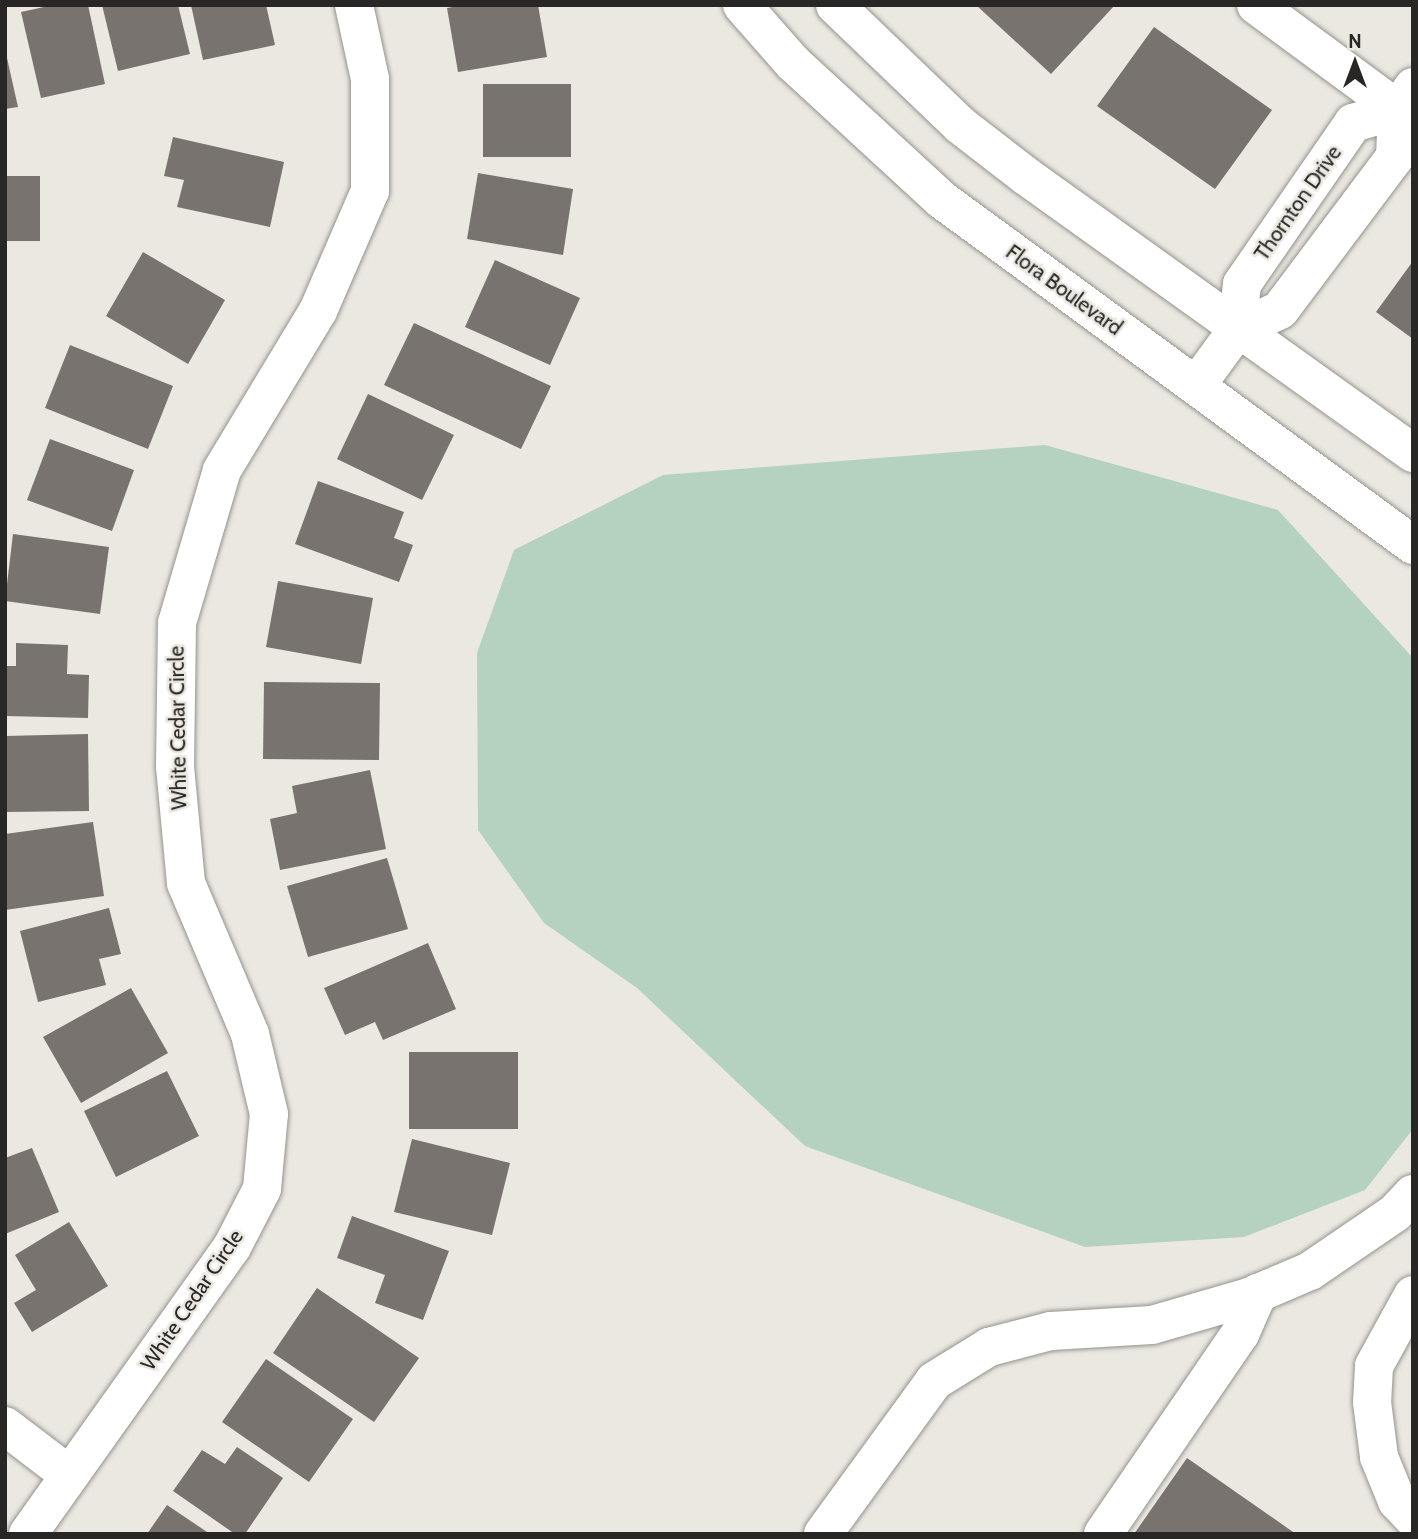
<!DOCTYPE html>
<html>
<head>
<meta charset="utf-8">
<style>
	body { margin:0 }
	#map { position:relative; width:1418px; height:1539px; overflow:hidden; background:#eae8e1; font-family:Cabin,sans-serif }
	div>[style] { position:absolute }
	.green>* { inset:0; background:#b4d2bf }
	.building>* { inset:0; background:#78736e }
	.roads { filter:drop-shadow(0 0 2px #95938d) drop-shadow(0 0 2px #95938d) }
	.minor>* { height:38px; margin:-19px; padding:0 19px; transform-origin:19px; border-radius:19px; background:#fff }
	span { translate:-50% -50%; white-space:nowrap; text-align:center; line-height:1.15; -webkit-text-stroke:5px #eae8e1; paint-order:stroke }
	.street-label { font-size:21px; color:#282725 }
	.frame { position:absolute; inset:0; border:7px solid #282725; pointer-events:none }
	.north { position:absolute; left:1320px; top:28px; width:70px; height:70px; -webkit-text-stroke:5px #eae8e1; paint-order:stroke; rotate:0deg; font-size:19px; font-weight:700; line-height:28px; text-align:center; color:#282725 }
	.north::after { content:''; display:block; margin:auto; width:24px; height:32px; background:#282725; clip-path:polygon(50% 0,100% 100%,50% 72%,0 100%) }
</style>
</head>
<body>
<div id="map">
	<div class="green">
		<div style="clip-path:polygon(1045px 445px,1278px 510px,1413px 658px,1413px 1129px,1365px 1190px,1244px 1237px,1085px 1247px,805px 1146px,637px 988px,544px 923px,478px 830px,477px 653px,514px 550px,663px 475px)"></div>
	</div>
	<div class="building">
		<div style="clip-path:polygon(53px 5px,88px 5px,105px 84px,41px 98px,21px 12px)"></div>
		<div style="clip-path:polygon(102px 5px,178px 5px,190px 54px,118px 71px)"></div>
		<div style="clip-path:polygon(191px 5px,266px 5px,275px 45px,203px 60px)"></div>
		<div style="clip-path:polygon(464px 5px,538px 5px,547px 57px,458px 72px,447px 8px)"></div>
		<div style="clip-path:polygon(976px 5px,1115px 5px,1051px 74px)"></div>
		<div style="clip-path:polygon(1154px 27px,1272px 110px,1215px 189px,1097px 106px)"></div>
		<div style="clip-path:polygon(5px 49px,18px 107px,5px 109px)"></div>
		<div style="clip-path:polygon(483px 84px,571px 84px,571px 157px,483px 157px)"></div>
		<div style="clip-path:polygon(173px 137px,284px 162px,270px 227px,177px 207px,184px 180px,164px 176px)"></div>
		<div style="clip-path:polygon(478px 173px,573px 189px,563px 255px,467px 239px)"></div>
		<div style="clip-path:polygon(5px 176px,40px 176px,40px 241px,5px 241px)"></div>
		<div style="clip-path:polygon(143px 252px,225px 300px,188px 364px,106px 316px)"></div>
		<div style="clip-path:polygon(495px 260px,580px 298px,550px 365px,465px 327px)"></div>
		<div style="clip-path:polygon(1413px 261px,1413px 339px,1376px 312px)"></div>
		<div style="clip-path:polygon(414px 323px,551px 386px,521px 449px,384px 385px)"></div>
		<div style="clip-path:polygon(70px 345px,173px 386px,148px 449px,45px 408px)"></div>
		<div style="clip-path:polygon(368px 394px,454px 435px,422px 500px,337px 459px)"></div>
		<div style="clip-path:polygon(50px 439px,134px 470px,112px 531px,27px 500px)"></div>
		<div style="clip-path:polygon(318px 481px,404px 512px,394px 538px,413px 545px,399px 582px,295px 544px)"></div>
		<div style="clip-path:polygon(13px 534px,109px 547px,100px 614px,5px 601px)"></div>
		<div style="clip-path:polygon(278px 581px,373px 598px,361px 664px,266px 647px)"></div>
		<div style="clip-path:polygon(16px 643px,68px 645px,67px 674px,89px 675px,88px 718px,5px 716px,5px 666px,16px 666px)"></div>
		<div style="clip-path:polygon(264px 682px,380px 683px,379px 760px,263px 759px)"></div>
		<div style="clip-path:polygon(88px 734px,89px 811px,5px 812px,5px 736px)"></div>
		<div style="clip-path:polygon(370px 770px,386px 849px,280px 870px,270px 819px,297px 813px,292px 786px)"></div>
		<div style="clip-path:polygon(93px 822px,104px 896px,5px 910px,5px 834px)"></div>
		<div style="clip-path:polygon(387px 858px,408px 929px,308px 957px,287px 886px)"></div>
		<div style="clip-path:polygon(109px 908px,121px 954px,99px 959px,106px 985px,38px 1002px,20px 931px)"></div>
		<div style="clip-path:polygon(428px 943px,456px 1009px,383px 1040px,375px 1022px,345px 1035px,324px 988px)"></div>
		<div style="clip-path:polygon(131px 988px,168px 1053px,81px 1103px,43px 1037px)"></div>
		<div style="clip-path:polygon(409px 1052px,518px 1052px,518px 1129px,409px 1129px)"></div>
		<div style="clip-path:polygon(167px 1071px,199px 1136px,116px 1177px,84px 1111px)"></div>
		<div style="clip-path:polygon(412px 1139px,510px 1163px,492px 1235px,394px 1212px)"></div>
		<div style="clip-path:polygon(32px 1148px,59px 1212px,5px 1234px,5px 1158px)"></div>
		<div style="clip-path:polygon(352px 1216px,449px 1251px,423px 1320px,375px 1303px,385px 1275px,337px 1258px)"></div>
		<div style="clip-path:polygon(69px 1222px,108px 1286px,32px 1332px,14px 1303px,36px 1290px,15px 1255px)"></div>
		<div style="clip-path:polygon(317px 1288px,419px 1358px,374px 1422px,273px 1353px)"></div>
		<div style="clip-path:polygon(266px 1359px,353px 1419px,309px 1482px,222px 1422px)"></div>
		<div style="clip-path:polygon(237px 1447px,283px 1478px,245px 1534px,235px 1534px,173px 1491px,202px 1450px,225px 1464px)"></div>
		<div style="clip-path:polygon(1187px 1458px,1296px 1534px,1134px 1534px)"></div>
		<div style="clip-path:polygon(167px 1505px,210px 1534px,147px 1534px)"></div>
	</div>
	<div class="roads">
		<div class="minor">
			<div style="left:742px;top:5px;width:77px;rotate:48.7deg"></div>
			<div style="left:793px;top:63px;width:202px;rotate:42.6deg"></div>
			<div style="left:942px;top:200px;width:584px;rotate:36.22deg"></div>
			<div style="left:835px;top:5px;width:173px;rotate:43.8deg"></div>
			<div style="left:960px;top:125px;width:83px;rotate:37.7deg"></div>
			<div style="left:1026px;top:176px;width:476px;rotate:35.6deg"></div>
			<div style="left:1256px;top:5px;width:194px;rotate:36.4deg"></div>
			<div style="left:1237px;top:330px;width:46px;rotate:-83.8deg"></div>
			<div style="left:1242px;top:284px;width:196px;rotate:-55.4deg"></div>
			<div style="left:1353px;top:123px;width:46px;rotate:-16.5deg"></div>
			<div style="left:1196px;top:386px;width:69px;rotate:-53.8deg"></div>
			<div style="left:1237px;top:330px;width:47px;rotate:-24.9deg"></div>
			<div style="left:1280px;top:310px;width:191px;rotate:-53.1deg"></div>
			<div style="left:1395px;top:157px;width:47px;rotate:-87.6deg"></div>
			<div style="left:1397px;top:110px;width:28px;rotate:-55deg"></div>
			<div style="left:1413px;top:1295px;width:81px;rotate:118.8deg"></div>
			<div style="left:1374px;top:1366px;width:36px;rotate:93deg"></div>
			<div style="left:1372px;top:1402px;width:55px;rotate:82.7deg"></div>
			<div style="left:1379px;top:1457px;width:48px;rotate:67.8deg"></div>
			<div style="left:1397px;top:1501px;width:23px;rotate:47deg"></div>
			<div style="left:5px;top:1426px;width:81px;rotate:37.4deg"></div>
			<div style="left:28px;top:1534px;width:352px;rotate:-54.6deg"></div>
			<div style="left:232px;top:1247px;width:65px;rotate:-62.7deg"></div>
			<div style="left:262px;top:1189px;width:75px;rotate:-84.7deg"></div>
			<div style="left:269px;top:1114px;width:82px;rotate:-103.4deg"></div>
			<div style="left:250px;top:1034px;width:164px;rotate:-113deg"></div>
			<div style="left:186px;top:883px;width:117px;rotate:-95.4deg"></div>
			<div style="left:175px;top:767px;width:144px;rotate:-89.2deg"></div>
			<div style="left:177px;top:623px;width:159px;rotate:-73.6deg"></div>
			<div style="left:222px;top:470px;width:186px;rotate:-58.9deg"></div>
			<div style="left:318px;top:311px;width:131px;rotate:-66.6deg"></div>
			<div style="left:370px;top:191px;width:112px;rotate:-90deg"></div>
			<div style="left:370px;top:79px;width:76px;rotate:-102.2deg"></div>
			<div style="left:823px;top:1534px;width:189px;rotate:-54deg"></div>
			<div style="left:934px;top:1381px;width:65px;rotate:-31.7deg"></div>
			<div style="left:989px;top:1347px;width:64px;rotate:-14.5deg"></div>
			<div style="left:1051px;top:1331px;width:101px;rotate:-3.4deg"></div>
			<div style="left:1152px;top:1325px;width:101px;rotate:-16.1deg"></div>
			<div style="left:1249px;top:1297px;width:66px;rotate:-23.1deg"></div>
			<div style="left:1310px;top:1271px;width:103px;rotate:-34.3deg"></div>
			<div style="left:1395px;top:1213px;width:26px;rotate:-47deg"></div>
			<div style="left:1103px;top:1534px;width:242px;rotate:-55.6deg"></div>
			<div style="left:1240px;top:1334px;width:45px;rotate:-66.3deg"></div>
		</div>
	</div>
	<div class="street-label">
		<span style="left:1298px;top:203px;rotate:-55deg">Thornton Drive</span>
		<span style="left:1064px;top:290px;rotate:36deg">Flora Boulevard</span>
		<span style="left:178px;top:728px;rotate:-91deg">White Cedar Circle</span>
		<span style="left:192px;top:1300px;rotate:-56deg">White Cedar Circle</span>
	</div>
	<div class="frame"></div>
	<div class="north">N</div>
</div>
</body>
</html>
